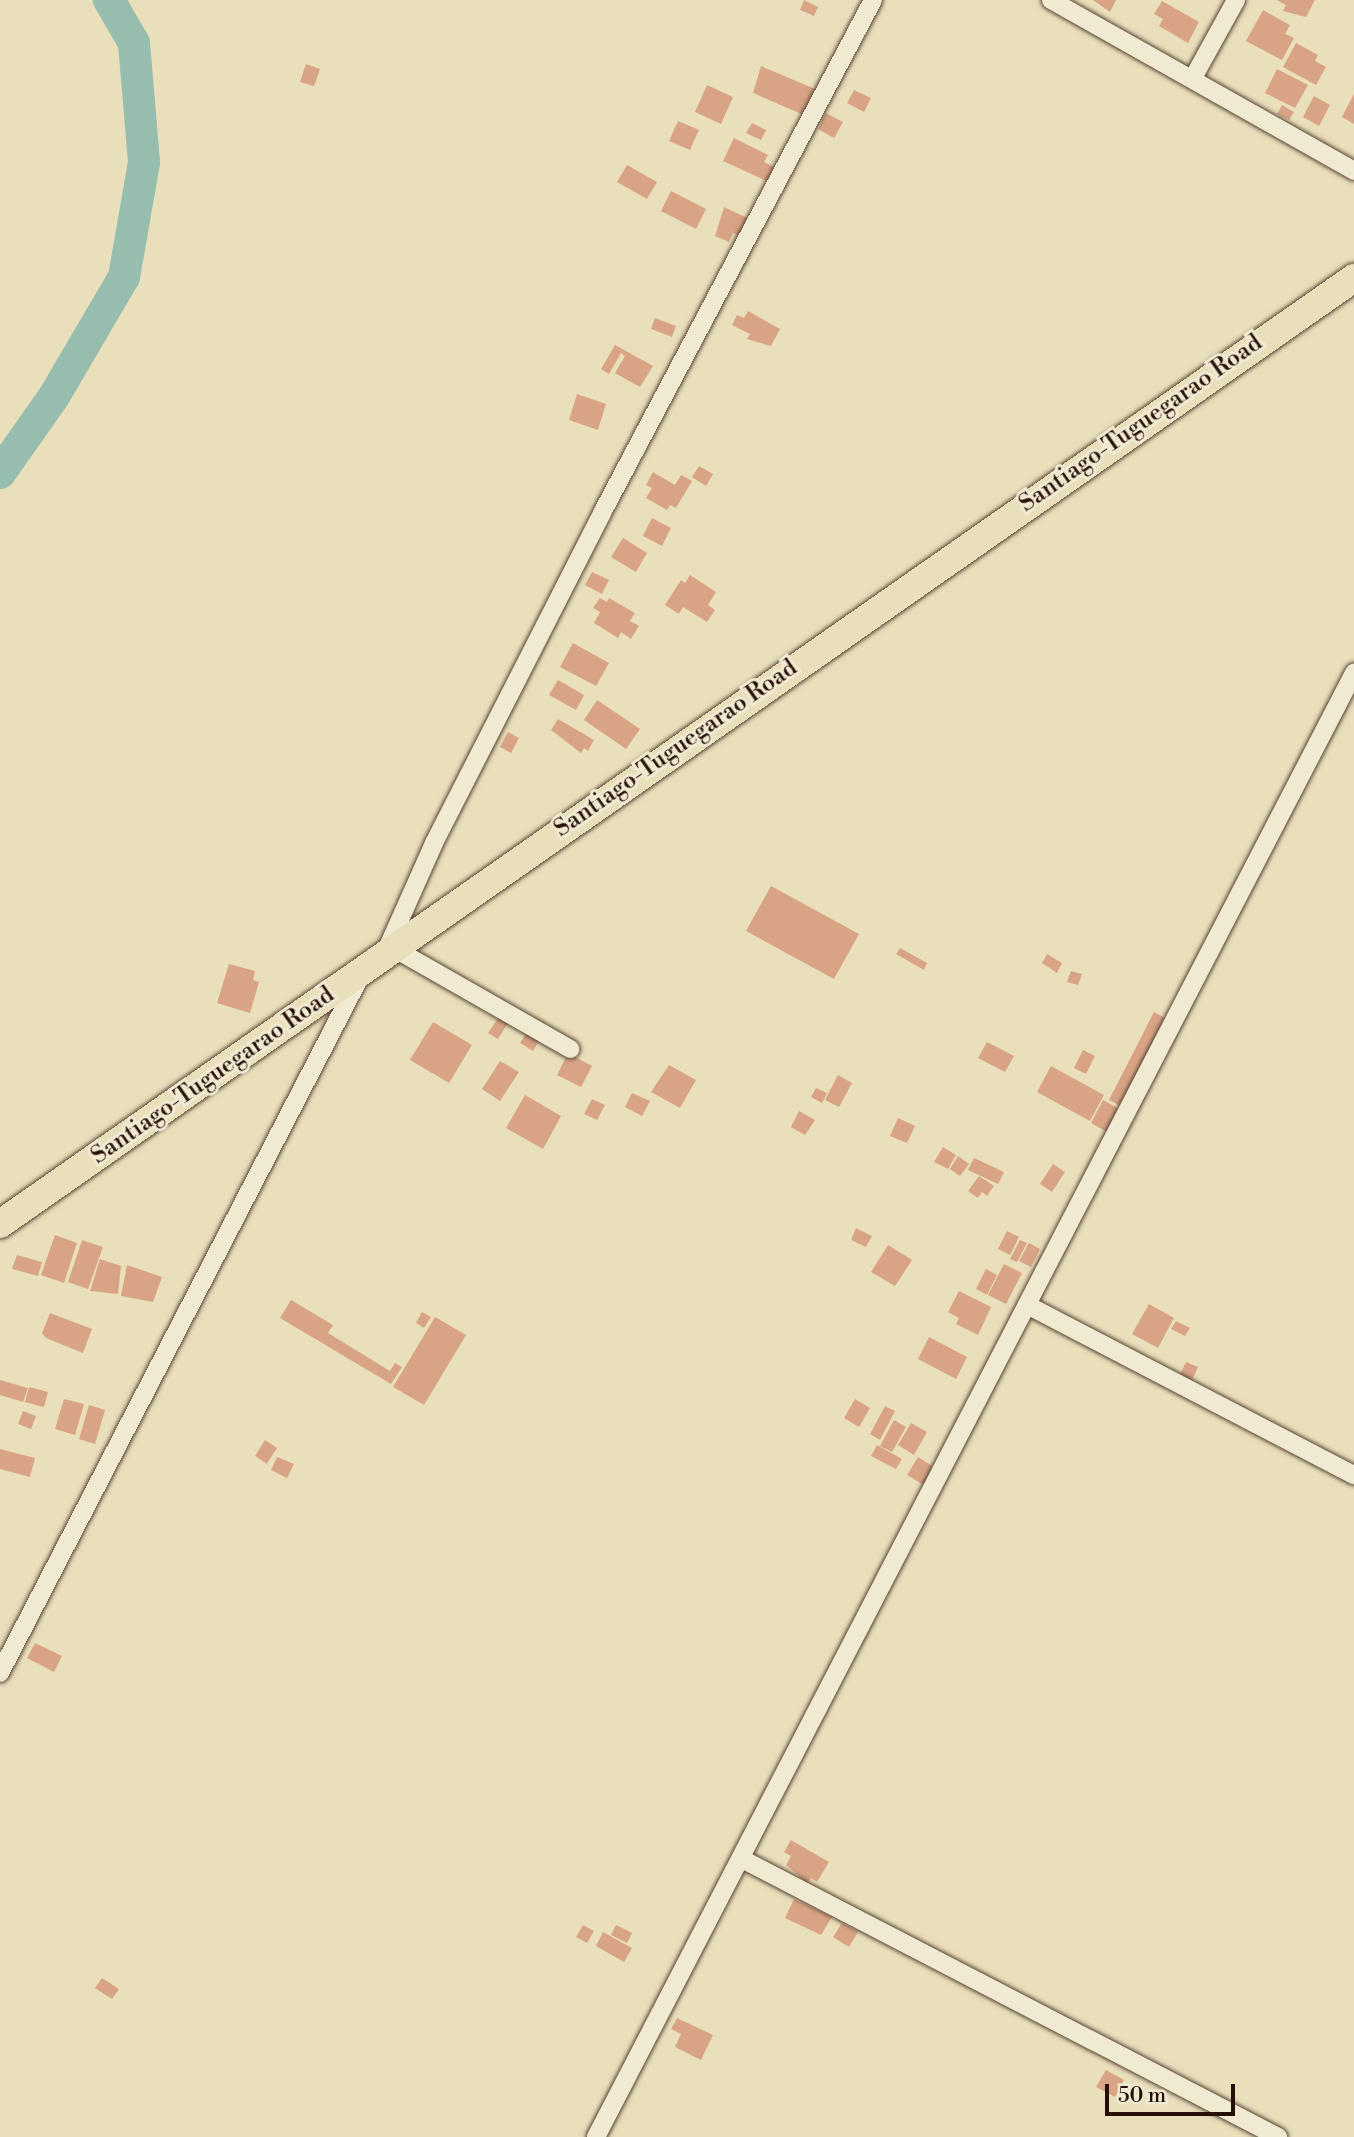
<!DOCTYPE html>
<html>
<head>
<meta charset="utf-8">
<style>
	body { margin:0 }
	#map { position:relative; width:1354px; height:2137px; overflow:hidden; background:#e9dfbb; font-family:"Libre Bodoni",serif }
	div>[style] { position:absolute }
	.river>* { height:32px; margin:-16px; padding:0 16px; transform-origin:16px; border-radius:16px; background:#97bdae }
	.building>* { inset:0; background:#d9a486 }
	.roads { filter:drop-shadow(0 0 2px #574333) drop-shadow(0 0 2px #574333) }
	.minor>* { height:18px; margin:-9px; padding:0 9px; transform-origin:9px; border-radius:9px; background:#f1ead3 }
	.trunk>* { height:28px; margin:-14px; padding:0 14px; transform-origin:14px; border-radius:14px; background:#e9dfbb }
	span { translate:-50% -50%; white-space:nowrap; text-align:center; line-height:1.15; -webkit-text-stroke:6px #f1ead3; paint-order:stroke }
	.street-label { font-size:24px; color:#260f06 }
	.scale { position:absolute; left:1105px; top:2084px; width:130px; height:32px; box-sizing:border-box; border:4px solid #260f06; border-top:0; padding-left:9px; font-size:21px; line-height:24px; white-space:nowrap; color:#260f06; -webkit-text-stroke:5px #f1ead3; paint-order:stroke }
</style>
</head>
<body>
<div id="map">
	<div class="river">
		<div style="left:0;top:473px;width:92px;rotate:-54.8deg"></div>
		<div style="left:53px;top:398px;width:140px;rotate:-59.6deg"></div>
		<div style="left:124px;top:277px;width:117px;rotate:-80.1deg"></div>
		<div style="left:144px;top:162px;width:119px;rotate:-94.8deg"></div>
		<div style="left:134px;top:43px;width:50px;rotate:-120.2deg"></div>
	</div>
	<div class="building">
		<div style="clip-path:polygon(804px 0,818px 7px,814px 16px,800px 10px)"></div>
		<div style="clip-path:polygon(1093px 0,1116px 0,1110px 12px)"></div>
		<div style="clip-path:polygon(1277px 0,1315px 0,1306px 17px,1283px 11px,1286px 5px)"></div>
		<div style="clip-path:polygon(1162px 1px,1199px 22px,1188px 43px,1159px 26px,1163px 19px,1154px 14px)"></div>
		<div style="clip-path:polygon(1263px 10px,1290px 25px,1285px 34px,1294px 38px,1282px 60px,1246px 41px)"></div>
		<div style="clip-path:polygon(1296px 43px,1318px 55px,1315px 61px,1326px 67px,1316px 85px,1283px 67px)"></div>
		<div style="clip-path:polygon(306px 64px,320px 69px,314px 86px,300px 82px)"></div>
		<div style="clip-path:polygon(761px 66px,815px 89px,804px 115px,753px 93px)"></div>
		<div style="clip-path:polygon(1277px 69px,1308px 85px,1295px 108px,1265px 93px)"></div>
		<div style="clip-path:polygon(707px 85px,733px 97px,721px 124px,695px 112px)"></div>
		<div style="clip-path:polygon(854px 90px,871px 98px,864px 112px,847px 103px)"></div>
		<div style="clip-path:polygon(1354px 94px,1354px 124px,1342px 117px)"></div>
		<div style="clip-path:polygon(1314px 96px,1330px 105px,1319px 126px,1303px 117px)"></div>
		<div style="clip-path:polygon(1282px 105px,1294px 112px,1289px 120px,1277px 114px)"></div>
		<div style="clip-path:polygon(826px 113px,843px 122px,834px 138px,818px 129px)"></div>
		<div style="clip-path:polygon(678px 121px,699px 130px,690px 150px,669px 141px)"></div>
		<div style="clip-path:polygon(752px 123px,766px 130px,761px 140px,746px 133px)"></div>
		<div style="clip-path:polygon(734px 138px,768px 155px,764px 162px,778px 169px,771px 183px,723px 161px)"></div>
		<div style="clip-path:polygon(627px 165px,657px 182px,647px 199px,617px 182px)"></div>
		<div style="clip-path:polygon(671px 191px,706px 209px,696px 229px,661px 211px)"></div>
		<div style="clip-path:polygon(724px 207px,747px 218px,739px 236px,733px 233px,729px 242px,715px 236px)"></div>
		<div style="clip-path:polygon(748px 311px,780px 329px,771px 346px,747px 339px,750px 334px,732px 325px,737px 315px,744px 318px)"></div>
		<div style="clip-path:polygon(655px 318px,676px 326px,672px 337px,651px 329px)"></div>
		<div style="clip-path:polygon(615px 345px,653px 366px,640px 387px,615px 373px,625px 356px,621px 353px,609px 374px,601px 369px)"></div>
		<div style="clip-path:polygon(577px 394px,606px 404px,598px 430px,569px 420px)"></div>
		<div style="clip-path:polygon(699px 466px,713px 474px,706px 486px,692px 477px)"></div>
		<div style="clip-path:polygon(653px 472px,675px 485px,681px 475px,692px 481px,676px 508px,670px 505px,667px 510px,646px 498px,652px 488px,646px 485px)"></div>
		<div style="clip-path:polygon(652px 518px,671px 528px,662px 546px,643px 536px)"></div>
		<div style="clip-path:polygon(623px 538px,647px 553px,636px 572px,611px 557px)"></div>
		<div style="clip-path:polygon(592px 572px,609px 580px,602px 594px,585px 585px)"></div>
		<div style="clip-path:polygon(690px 575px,716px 592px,708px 605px,715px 610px,707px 622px,683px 607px,679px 614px,665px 605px,681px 580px,685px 583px)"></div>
		<div style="clip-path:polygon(600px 598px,607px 602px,609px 598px,635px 613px,630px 621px,639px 626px,631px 639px,621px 632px,618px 638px,594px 623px,600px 612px,593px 608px)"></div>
		<div style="clip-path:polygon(573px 643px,609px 663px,596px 686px,560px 667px)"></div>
		<div style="clip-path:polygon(558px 680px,584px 695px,576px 710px,549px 695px)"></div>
		<div style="clip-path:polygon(597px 700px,640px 729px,626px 749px,584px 720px)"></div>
		<div style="clip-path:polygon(558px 719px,594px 740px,588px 751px,584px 748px,581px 753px,551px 730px)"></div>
		<div style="clip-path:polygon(508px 732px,519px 738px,511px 753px,500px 747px)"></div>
		<div style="clip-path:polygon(771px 886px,859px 934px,834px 979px,746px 931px)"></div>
		<div style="clip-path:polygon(900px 948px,927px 963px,924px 970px,896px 954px)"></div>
		<div style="clip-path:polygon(1047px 954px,1062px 963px,1057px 973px,1042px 963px)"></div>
		<div style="clip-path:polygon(229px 964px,255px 971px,253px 980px,259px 982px,250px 1013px,217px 1003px)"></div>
		<div style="clip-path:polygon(1071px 971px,1082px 974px,1078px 985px,1067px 982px)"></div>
		<div style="clip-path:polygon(1154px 1012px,1169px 1020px,1125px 1108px,1109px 1100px)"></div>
		<div style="clip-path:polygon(499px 1017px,508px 1023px,498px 1039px,488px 1033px)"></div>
		<div style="clip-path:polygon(433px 1022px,472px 1045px,449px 1083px,410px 1060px)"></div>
		<div style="clip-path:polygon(529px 1029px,541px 1037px,533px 1051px,520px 1043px)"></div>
		<div style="clip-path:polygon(987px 1042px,1014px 1056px,1005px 1072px,978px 1058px)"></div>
		<div style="clip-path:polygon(1083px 1050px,1095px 1056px,1086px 1074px,1074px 1068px)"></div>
		<div style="clip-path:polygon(568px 1053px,592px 1066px,581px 1087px,557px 1075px)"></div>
		<div style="clip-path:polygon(500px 1061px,519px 1072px,500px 1101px,482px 1089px)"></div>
		<div style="clip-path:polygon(669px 1065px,696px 1080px,680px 1108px,651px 1092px)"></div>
		<div style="clip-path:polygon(1051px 1066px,1104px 1095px,1090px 1121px,1037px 1092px)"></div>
		<div style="clip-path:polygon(838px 1075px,852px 1083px,839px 1107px,825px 1100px)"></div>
		<div style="clip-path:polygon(816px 1088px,827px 1093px,822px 1103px,811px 1097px)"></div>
		<div style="clip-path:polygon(632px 1093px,650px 1101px,642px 1116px,625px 1107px)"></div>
		<div style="clip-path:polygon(525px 1095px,561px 1116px,543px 1149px,506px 1128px)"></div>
		<div style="clip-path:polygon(592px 1099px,605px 1105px,597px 1120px,584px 1114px)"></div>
		<div style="clip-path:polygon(1103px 1100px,1119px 1109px,1107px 1132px,1091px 1123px)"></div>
		<div style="clip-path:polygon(799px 1111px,815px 1120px,805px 1135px,791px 1127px)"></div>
		<div style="clip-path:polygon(898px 1118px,915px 1126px,907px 1143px,890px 1136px)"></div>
		<div style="clip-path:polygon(943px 1147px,956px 1155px,948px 1169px,934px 1162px)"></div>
		<div style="clip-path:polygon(958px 1156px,969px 1164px,960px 1176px,950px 1169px)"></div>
		<div style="clip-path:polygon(974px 1158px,1004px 1172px,998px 1184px,968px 1170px)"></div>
		<div style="clip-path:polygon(1053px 1164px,1065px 1172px,1052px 1192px,1040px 1184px)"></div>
		<div style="clip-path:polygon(979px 1176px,994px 1186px,987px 1196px,982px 1192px,978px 1198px,968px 1191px)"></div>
		<div style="clip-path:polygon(856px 1228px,872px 1236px,866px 1247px,851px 1240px)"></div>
		<div style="clip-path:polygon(1007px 1231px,1019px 1237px,1010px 1255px,998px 1249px)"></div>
		<div style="clip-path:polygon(55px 1235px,77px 1243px,64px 1283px,41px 1275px)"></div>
		<div style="clip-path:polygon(82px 1240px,103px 1247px,88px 1289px,68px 1282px)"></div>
		<div style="clip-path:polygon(1020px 1240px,1027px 1243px,1017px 1262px,1010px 1259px)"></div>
		<div style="clip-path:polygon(1029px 1243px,1040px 1249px,1031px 1267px,1019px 1261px)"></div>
		<div style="clip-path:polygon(888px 1245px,912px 1260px,895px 1286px,871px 1272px)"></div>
		<div style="clip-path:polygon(17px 1255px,42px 1262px,38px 1276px,12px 1269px)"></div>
		<div style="clip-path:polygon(100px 1259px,121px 1266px,118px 1294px,90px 1291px)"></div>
		<div style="clip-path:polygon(1004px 1264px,1022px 1273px,1006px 1304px,988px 1295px)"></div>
		<div style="clip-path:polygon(127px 1265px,162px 1277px,153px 1302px,121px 1296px)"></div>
		<div style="clip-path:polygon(986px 1269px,997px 1275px,987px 1295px,976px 1289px)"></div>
		<div style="clip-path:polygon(959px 1291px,991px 1307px,978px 1335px,956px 1324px,959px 1318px,948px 1312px)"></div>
		<div style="clip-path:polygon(291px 1300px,333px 1325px,328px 1333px,390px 1371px,395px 1363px,402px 1367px,391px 1384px,280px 1318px)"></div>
		<div style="clip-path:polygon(1149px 1304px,1174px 1318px,1158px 1348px,1132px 1334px)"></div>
		<div style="clip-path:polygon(422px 1312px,431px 1317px,424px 1328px,416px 1323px)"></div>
		<div style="clip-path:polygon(50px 1313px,92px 1329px,83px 1353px,46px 1338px,42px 1333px)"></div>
		<div style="clip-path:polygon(435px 1317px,466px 1335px,424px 1405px,393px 1387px)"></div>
		<div style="clip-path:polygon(1176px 1321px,1190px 1328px,1185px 1336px,1171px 1329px)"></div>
		<div style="clip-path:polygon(929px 1337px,967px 1357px,956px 1379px,918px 1359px)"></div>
		<div style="clip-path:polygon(1186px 1362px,1198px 1367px,1191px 1383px,1179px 1377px)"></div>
		<div style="clip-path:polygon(0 1380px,28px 1388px,23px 1402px,0 1395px)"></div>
		<div style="clip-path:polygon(29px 1387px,48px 1392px,44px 1407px,25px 1402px)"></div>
		<div style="clip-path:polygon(64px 1399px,84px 1404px,75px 1435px,55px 1429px)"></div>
		<div style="clip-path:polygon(855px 1399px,870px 1408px,859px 1427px,844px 1418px)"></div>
		<div style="clip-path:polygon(89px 1405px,105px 1410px,95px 1444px,79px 1439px)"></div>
		<div style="clip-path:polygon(885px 1406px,895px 1411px,880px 1440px,870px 1434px)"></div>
		<div style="clip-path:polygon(23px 1411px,36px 1416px,31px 1429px,18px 1424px)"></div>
		<div style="clip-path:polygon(894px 1420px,906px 1427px,892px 1452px,880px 1446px)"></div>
		<div style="clip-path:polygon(911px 1423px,927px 1432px,914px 1455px,898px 1445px)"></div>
		<div style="clip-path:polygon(265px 1440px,277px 1448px,267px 1464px,255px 1456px)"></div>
		<div style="clip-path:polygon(877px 1445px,902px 1459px,896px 1469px,871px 1456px)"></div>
		<div style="clip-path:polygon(0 1449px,35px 1458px,30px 1477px,0 1469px)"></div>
		<div style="clip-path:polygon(277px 1457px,294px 1464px,287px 1478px,271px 1470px)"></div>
		<div style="clip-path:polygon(918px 1457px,937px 1469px,927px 1487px,907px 1475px)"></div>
		<div style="clip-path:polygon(35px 1643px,62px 1656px,54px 1672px,27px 1658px)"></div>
		<div style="clip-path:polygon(791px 1840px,829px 1862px,817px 1882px,811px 1878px,807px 1883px,786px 1865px,791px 1856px,784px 1852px)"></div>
		<div style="clip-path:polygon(794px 1899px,832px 1917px,821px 1935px,785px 1918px)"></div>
		<div style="clip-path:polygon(842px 1923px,858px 1932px,849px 1947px,833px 1937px)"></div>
		<div style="clip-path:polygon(583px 1925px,594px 1931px,587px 1943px,576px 1937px)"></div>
		<div style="clip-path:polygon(616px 1925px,632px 1933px,627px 1943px,611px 1935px)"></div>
		<div style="clip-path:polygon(603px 1932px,632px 1948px,624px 1962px,596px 1946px)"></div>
		<div style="clip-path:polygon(102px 1978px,119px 1989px,112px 1999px,95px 1988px)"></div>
		<div style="clip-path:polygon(677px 2018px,713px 2035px,701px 2060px,675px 2047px,681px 2034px,671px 2029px)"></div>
		<div style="clip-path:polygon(1106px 2070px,1124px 2080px,1115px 2097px,1096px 2087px)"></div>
	</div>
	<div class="roads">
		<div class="minor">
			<div style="left:1051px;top:0;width:348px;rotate:29.4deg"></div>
			<div style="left:1193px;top:78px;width:89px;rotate:-61.1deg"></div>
			<div style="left:395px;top:949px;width:202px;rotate:29.7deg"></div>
			<div style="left:386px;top:951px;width:118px;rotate:-66deg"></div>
			<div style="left:434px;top:843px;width:370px;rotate:-63deg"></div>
			<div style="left:602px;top:513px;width:580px;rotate:-62.15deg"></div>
			<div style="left:1027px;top:1305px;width:369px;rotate:27.5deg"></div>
			<div style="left:0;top:1673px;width:784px;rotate:-62.65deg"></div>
			<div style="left:742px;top:1859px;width:604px;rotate:27.41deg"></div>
			<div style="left:596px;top:2137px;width:1649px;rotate:-62.63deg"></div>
		</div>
		<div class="trunk">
			<div style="left:0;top:1224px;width:1652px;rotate:-34.94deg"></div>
		</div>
	</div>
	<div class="street-label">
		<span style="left:1141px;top:424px;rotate:-35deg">Santiago-Tuguegarao Road</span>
		<span style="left:676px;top:749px;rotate:-35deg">Santiago-Tuguegarao Road</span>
		<span style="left:213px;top:1076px;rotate:-35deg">Santiago-Tuguegarao Road</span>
	</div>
	<div class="scale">50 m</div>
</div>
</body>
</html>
